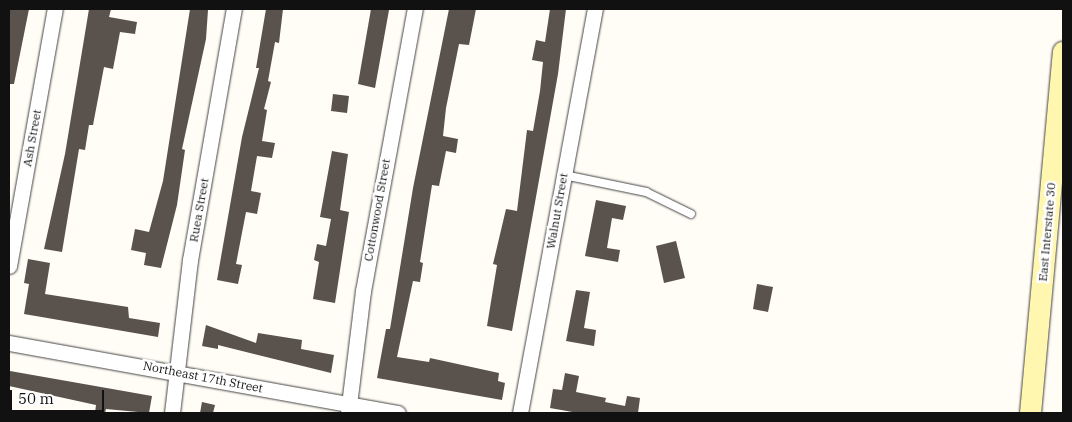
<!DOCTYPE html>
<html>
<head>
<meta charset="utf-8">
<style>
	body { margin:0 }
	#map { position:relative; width:1072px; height:422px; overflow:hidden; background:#fffdf5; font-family:"IBM Plex Serif",serif }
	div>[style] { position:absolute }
	.building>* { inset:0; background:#5a524d }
	.roads { filter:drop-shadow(0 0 1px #444) drop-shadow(0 0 1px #444) }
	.lane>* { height:8px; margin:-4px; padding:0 4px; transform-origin:4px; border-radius:4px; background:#fff }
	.street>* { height:15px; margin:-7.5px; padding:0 7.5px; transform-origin:7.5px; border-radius:7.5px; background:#fff }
	.secondary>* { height:21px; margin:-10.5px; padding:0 10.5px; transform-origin:10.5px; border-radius:10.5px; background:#fff6b0 }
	span { translate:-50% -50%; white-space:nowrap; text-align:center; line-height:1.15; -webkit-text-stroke:5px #fff; paint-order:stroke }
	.street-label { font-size:12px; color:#111 }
	.frame { position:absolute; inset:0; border:10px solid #111; pointer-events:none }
	.scale { position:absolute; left:10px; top:390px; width:94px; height:22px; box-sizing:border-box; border:2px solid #111; border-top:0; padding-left:6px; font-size:15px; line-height:18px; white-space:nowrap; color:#111; -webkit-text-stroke:4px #fff; paint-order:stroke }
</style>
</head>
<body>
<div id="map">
	<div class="building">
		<div style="clip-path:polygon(9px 9px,29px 9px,14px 84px,9px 84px)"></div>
		<div style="clip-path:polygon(89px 9px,111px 9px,109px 17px,137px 22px,135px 34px,120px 32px,113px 69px,104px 67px,93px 125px,89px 125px,85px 150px,79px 149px,62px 252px,44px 249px,65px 154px)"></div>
		<div style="clip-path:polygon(190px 9px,208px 10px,206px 39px,182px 149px,185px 150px,177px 205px,161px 268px,144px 265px,146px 253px,131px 250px,135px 229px,149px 232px,163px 181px)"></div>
		<div style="clip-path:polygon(266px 9px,283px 9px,279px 43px,275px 42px,268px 81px,271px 82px,264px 109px,267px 110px,262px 141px,275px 143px,272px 158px,257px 156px,251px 191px,261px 193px,257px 214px,246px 212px,236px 264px,242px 265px,238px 284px,217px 280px,242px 137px,259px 68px,256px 68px)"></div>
		<div style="clip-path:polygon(371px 9px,389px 10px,375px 88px,358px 84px)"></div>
		<div style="clip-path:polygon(449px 9px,476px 9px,469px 45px,459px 44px,446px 108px,443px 136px,458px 139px,456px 153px,446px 151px,439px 186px,432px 185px,420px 262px,423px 263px,420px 282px,413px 281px,397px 357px,429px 362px,430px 358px,499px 373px,498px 381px,505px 383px,502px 400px,377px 378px,386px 329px,390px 329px,413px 188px)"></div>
		<div style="clip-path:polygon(550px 9px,566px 9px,558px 74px,512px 331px,487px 326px,497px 265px,493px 264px,506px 209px,517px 211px,527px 130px,533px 131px,540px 91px,543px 62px,532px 60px,536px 40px,545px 42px)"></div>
		<div style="clip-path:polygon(333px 94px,349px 96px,347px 113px,331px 111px)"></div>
		<div style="clip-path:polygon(332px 151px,348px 154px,340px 210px,349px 212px,335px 303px,313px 299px,319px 262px,314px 260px,317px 244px,326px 246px,331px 219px,320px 217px)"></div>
		<div style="clip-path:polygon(596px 200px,626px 206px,623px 220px,612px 218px,607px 248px,620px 250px,618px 262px,585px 256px)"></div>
		<div style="clip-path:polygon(676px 241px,685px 278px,664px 283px,656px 246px)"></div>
		<div style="clip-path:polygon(28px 259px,50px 263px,45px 294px,128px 307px,129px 318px,160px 323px,158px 337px,24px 314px,29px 284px,24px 283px)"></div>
		<div style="clip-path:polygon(757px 284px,773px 287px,768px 312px,753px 309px)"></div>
		<div style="clip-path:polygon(576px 290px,590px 292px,584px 328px,596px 330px,594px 346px,566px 341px)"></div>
		<div style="clip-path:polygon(206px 325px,256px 343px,258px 333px,302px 340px,301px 349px,334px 355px,331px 373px,218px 345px,218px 349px,202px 346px)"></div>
		<div style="clip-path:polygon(10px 371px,152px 396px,149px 413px,106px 409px,105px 413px,95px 413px,96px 405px,9px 386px)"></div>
		<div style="clip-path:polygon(565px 373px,579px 376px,576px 392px,606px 398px,605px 402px,625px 406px,627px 396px,640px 398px,638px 413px,578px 413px,550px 408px,553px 389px,562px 390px)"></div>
		<div style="clip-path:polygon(202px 402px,215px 405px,213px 413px,200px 413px)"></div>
	</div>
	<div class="roads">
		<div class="lane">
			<div style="left:564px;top:175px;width:84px;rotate:11.7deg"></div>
			<div style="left:646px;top:192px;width:50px;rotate:26.1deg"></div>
		</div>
		<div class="street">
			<div style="left:9px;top:266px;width:261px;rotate:-79.9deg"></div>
			<div style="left:9px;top:343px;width:395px;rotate:10.2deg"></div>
			<div style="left:172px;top:413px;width:154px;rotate:-83.3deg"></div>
			<div style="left:190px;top:260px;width:255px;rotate:-80.1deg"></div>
			<div style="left:348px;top:413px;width:123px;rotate:-83deg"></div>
			<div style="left:363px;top:291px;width:287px;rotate:-79.6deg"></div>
			<div style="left:520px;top:413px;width:411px;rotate:-79.5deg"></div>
		</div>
		<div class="secondary">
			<div style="left:1030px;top:413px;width:363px;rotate:-84.8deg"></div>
		</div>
	</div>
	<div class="street-label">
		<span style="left:32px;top:138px;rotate:-80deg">Ash Street</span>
		<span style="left:199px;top:210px;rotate:-80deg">Ruea Street</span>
		<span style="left:377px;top:210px;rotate:-80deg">Cottonwood Street</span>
		<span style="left:557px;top:211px;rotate:-80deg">Walnut Street</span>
		<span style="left:1047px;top:232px;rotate:-85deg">East Interstate 30</span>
		<span style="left:203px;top:377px;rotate:11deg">Northeast 17th Street</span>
	</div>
	<div class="frame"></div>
	<div class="scale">50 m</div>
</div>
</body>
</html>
